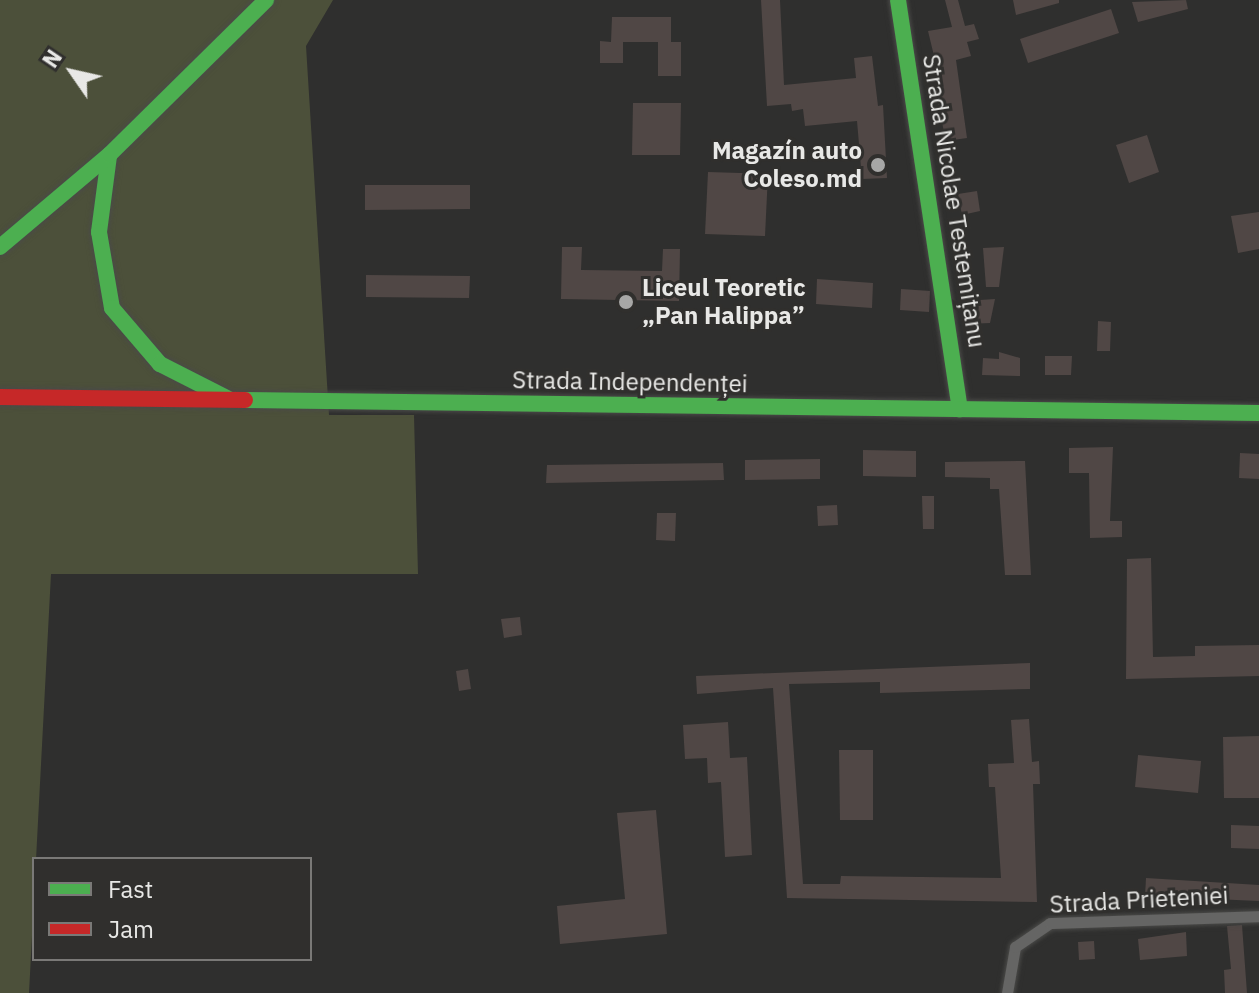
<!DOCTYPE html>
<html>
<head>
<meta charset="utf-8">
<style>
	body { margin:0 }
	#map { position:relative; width:1259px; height:993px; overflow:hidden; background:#2f2f2e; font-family:"IBM Plex Sans",sans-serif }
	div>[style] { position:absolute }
	.green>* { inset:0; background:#4c503a }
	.building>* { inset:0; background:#504745 }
	.roads { filter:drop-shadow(0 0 2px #4a4a48) drop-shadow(0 0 2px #4a4a48) }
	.street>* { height:11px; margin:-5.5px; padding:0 5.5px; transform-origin:5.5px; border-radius:5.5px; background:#656564 }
	.fast>* { height:16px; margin:-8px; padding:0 8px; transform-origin:8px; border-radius:8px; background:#4caf50 }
	.jam>* { height:16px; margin:-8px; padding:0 8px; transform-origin:8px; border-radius:8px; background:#c62828 }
	.dots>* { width:22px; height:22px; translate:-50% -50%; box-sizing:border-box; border:4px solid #302f2d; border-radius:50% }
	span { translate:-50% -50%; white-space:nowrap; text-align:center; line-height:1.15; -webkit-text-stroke:6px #302f2d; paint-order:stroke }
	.poi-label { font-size:24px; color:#e8e8e6; font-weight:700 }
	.right { translate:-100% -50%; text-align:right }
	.left { translate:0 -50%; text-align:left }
	.street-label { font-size:24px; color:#e8e8e6 }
	.legend { position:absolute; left:32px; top:857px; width:280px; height:104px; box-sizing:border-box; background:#302f2d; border:2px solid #7a7977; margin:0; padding:10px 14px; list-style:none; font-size:24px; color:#e8e8e6 }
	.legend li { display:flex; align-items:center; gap:16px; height:40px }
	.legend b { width:40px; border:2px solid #7a7977 }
	.north { position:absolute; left:32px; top:32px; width:80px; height:80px; -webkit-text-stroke:6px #302f2d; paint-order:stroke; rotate:304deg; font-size:22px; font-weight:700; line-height:32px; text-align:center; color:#e8e8e6 }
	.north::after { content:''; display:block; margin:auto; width:28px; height:36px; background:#e8e8e6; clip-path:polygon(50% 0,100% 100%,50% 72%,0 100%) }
</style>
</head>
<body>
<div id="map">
	<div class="green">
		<div style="clip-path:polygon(0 0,333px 0,306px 46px,329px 415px,414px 415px,418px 574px,51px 574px,29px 993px,0 993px)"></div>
	</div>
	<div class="building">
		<div style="clip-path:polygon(761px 0,780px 0,784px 85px,856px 78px,854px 58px,872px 56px,878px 106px,883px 105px,887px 178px,862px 179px,857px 121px,805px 126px,803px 109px,792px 111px,791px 104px,767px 106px)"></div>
		<div style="clip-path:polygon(945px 0,958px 0,965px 26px,974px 24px,979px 39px,967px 42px,971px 56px,956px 60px,967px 138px,946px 141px,935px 90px,942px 89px,928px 31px,952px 27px)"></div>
		<div style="clip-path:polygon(1013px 0,1059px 0,1059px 3px,1016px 15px)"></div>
		<div style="clip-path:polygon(1186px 0,1188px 9px,1138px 22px,1132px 2px)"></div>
		<div style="clip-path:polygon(1111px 9px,1119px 33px,1028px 63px,1020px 39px)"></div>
		<div style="clip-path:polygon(612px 17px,671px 17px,671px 42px,681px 42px,681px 76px,658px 76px,658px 42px,623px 42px,623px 63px,600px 63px,600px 41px,611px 42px)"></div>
		<div style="clip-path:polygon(633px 103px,681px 103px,680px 155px,632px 155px)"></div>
		<div style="clip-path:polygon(1147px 135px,1159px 172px,1129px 183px,1116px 145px)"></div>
		<div style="clip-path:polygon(708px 172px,768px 174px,765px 236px,705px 234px)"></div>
		<div style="clip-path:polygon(365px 185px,470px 185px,470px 209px,365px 210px)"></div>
		<div style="clip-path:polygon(977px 191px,980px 211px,962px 215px,958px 194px)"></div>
		<div style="clip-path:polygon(1259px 212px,1259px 249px,1238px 253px,1231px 216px)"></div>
		<div style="clip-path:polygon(562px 247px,582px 247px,581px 270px,662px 271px,663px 249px,680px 249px,679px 301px,561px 299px)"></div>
		<div style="clip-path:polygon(1004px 247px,999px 287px,986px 287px,983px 248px)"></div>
		<div style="clip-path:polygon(366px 275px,470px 276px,469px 298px,366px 297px)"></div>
		<div style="clip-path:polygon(817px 279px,873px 283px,872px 308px,816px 304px)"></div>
		<div style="clip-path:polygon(901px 289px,930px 291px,929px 312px,900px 310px)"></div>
		<div style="clip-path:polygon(995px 299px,990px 323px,967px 324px,965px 301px)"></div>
		<div style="clip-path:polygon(1098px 321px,1111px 322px,1110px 351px,1097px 351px)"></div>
		<div style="clip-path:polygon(999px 352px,1020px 358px,1020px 376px,982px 375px,983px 358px,999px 359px)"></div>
		<div style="clip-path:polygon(1045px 356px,1072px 356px,1071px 375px,1045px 375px)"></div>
		<div style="clip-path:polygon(1113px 447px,1110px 521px,1122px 521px,1122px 537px,1090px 538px,1089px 473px,1069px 473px,1069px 448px)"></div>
		<div style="clip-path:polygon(863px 450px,916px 451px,916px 477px,863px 476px)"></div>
		<div style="clip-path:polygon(1240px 453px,1259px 454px,1259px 479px,1239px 478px)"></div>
		<div style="clip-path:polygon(820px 459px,820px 479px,745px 480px,745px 460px)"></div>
		<div style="clip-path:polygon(1025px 461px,1031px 575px,1005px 575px,999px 489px,990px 489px,990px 478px,945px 477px,945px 462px)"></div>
		<div style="clip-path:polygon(723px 463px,724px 480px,546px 483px,547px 465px)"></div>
		<div style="clip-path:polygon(922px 496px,934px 496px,934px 529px,923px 529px)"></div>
		<div style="clip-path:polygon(837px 505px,838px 525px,818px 526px,817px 506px)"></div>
		<div style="clip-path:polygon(657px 513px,676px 513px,675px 541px,656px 540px)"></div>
		<div style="clip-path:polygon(1151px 558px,1153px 657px,1195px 656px,1195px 646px,1259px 645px,1259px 676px,1126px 679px,1127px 559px)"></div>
		<div style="clip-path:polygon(520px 617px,522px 635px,504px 638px,501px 619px)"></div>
		<div style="clip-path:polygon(1030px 663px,1030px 689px,880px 693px,880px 682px,789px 684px,803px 884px,840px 884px,841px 876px,1001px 878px,995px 787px,989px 787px,988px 764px,1014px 763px,1011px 720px,1029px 719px,1032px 762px,1039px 761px,1040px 784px,1033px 784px,1037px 902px,787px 898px,773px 688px,697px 694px,696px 676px)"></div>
		<div style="clip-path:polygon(468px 669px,471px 689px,459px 691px,456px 671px)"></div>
		<div style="clip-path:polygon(728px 722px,730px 758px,747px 757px,752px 855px,725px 857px,721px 782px,708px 783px,707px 758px,685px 759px,683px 725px)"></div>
		<div style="clip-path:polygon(1259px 736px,1259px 798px,1224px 798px,1223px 737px)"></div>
		<div style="clip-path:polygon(839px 750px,873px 750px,873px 820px,840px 820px)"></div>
		<div style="clip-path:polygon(1138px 755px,1201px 761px,1198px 793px,1135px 787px)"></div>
		<div style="clip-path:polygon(656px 810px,667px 934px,560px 944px,557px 906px,625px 899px,617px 813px)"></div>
		<div style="clip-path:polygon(1231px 825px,1259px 826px,1259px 849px,1231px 848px)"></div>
		<div style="clip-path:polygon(1146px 878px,1259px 885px,1259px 901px,1145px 896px)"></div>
		<div style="clip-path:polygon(1242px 925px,1247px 993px,1225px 993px,1224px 970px,1231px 969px,1227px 926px)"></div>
		<div style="clip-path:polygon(1186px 932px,1187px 956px,1140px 960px,1138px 939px)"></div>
		<div style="clip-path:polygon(1094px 941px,1095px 959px,1079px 960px,1078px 942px)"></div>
	</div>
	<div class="roads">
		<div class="street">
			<div style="left:1007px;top:993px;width:47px;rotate:-80.1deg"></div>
			<div style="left:1015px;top:947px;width:42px;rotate:-34.4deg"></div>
			<div style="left:1050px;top:923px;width:209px;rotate:-1.9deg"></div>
		</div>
		<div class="fast">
			<div style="left:898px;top:0;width:414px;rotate:81.4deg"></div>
			<div style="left:109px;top:156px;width:77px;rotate:97.5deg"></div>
			<div style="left:99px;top:232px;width:77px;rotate:80.3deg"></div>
			<div style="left:112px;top:308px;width:74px;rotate:49.4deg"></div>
			<div style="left:160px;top:364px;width:75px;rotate:26.9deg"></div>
			<div style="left:0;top:247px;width:144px;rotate:-40.2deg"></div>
			<div style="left:110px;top:154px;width:219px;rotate:-44.6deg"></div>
			<div style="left:245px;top:400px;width:1014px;rotate:0.73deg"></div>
		</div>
		<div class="jam">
			<div style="left:0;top:397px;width:245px;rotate:0.7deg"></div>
		</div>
	</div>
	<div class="dots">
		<div style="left:878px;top:165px;background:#a7a7a6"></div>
		<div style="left:626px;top:302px;background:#a7a7a6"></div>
	</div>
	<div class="poi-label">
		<span class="right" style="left:862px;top:165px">Magazín auto<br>Coleso.md</span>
		<span class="left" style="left:642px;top:302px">Liceul Teoretic<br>„Pan Halippa”</span>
	</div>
	<div class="street-label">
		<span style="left:954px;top:201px;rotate:81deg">Strada Nicolae Testemițanu</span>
		<span style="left:630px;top:382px;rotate:1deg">Strada Independenței</span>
		<span style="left:1139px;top:900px;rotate:-3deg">Strada Prieteniei</span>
	</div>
	<ul class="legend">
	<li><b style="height:10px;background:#4caf50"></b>Fast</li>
	<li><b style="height:10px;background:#c62828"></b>Jam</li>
	</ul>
	<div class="north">N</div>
</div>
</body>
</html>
